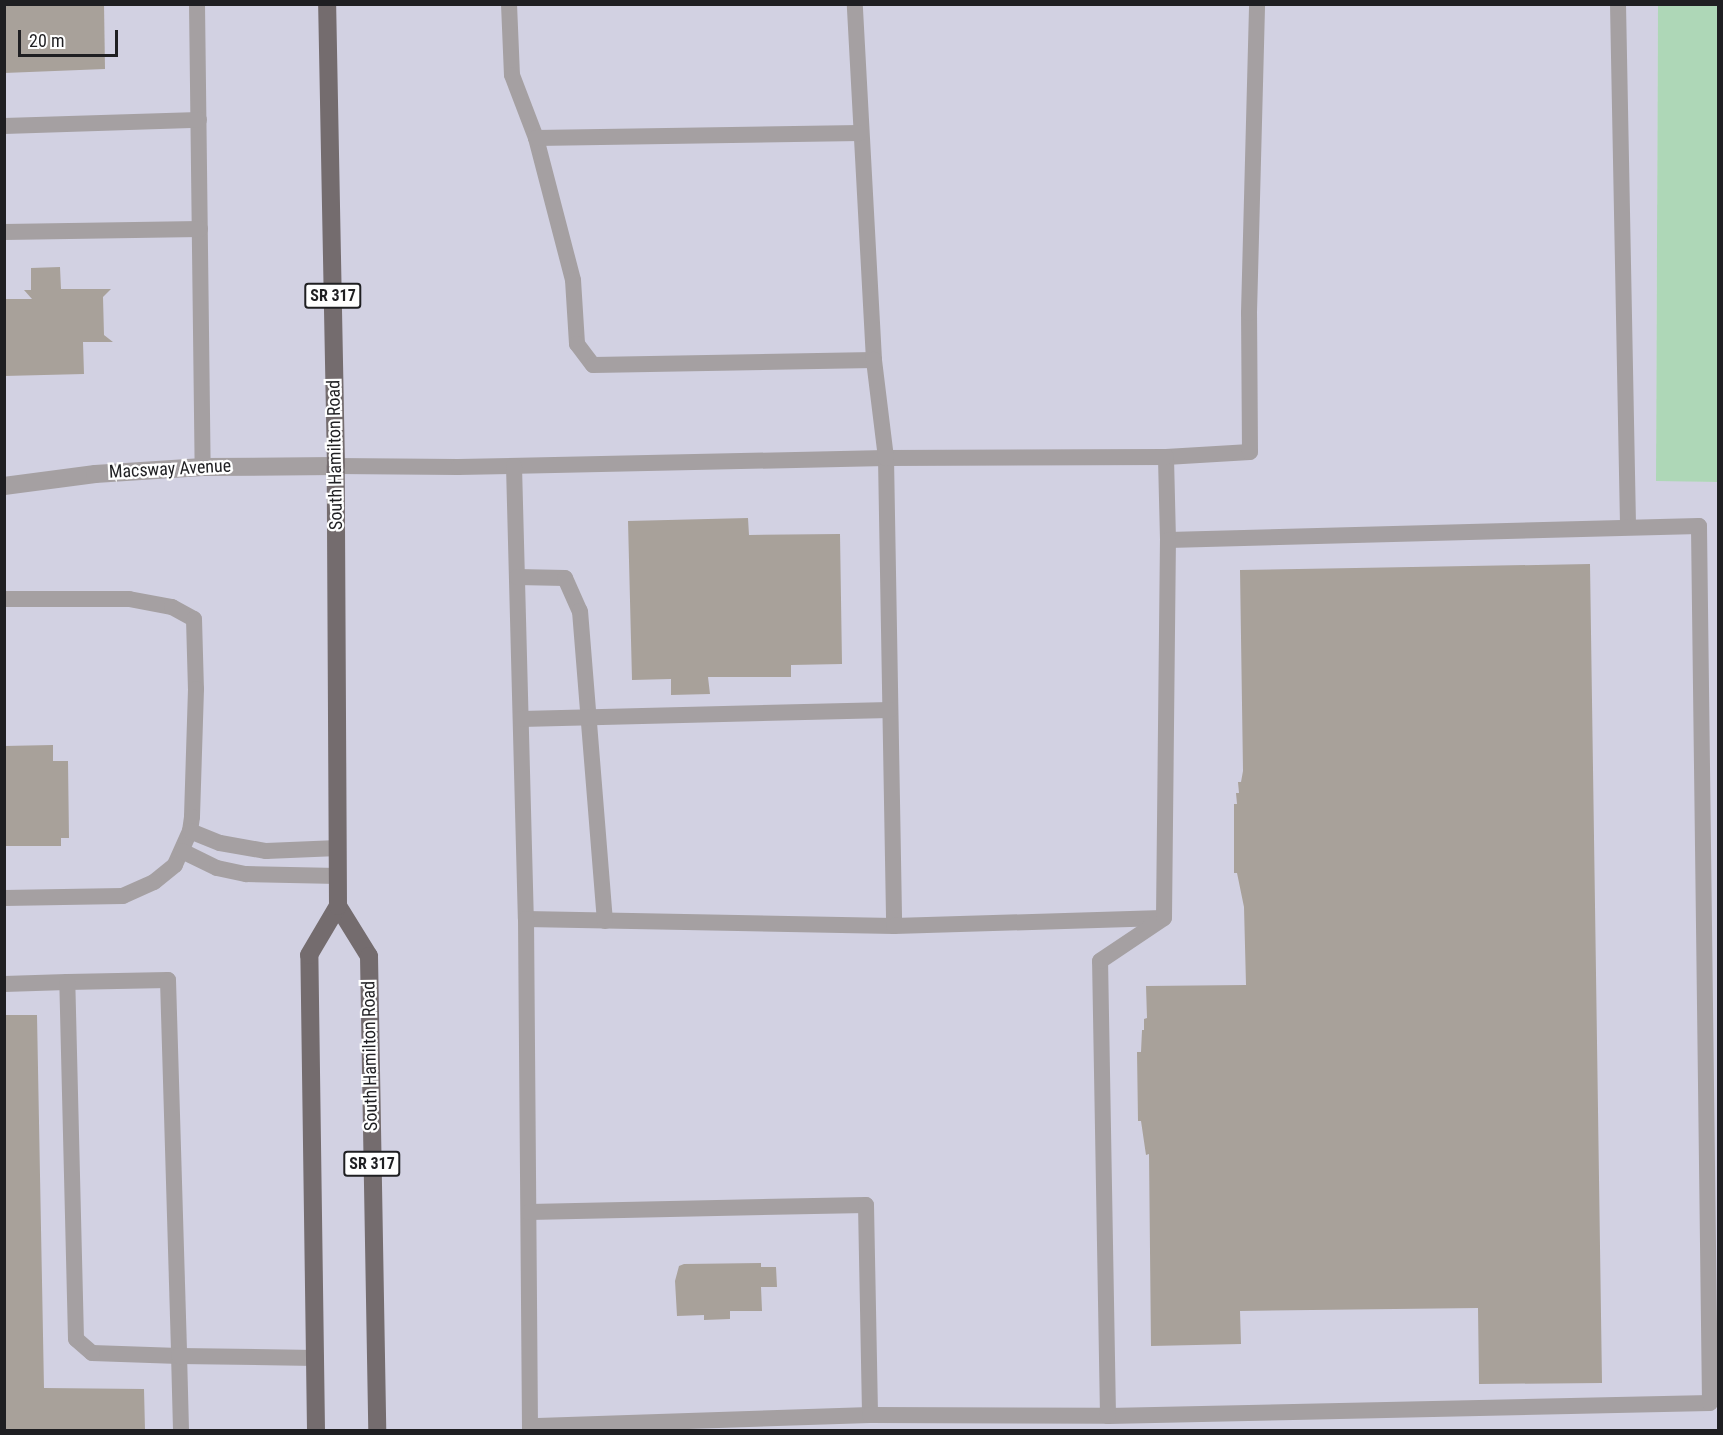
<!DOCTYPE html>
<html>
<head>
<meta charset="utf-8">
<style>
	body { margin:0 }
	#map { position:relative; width:1723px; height:1435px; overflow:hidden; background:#dfdee8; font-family:"Roboto Condensed",sans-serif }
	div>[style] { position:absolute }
	.built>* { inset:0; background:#d2d1e2 }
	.green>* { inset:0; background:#aed7b7 }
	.building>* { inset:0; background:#a8a19a }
	.lane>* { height:16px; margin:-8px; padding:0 8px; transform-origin:8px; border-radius:8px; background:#a5a0a2 }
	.street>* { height:18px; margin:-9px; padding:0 9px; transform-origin:9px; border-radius:9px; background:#a5a0a2 }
	.primary>* { height:18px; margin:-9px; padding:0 9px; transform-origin:9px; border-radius:9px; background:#746c6e }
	span { translate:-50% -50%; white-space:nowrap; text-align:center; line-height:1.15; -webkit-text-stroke:4.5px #fff; paint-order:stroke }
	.shield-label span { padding:2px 4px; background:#fff; border:2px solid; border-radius:4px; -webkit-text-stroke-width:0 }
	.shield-label { font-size:16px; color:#1f1f22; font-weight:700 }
	.street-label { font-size:18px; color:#1f1f22 }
	.frame { position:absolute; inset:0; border:6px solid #1f1f22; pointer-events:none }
	.scale { position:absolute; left:18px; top:30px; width:100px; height:27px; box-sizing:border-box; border:3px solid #1f1f22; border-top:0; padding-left:8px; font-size:18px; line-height:21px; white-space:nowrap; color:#1f1f22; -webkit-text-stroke:4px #fff; paint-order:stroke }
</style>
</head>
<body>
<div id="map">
	<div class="built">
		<div style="clip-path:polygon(5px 5px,1658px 5px,1656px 480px,1718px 482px,1718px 1430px,5px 1430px)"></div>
	</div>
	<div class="green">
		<div style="clip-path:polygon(1658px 5px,1718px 5px,1718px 482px,1656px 481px)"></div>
	</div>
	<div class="building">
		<div style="clip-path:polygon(4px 4px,104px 4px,105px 69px,4px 73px)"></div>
		<div style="clip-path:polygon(60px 267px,61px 289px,111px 289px,103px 297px,104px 335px,113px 342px,83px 342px,84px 374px,4px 376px,4px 299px,32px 299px,24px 290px,31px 290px,31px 268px)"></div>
		<div style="clip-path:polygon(748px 518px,749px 535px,840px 534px,842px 664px,791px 665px,791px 677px,708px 677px,710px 694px,671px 695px,671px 679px,632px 680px,628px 521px)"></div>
		<div style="clip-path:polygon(1590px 564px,1602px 1383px,1479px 1384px,1478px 1308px,1240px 1311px,1241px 1344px,1151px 1346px,1149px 1154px,1146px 1155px,1141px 1121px,1138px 1121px,1137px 1052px,1141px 1052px,1142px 1030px,1144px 1030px,1144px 1019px,1147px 1018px,1146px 986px,1246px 985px,1244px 907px,1237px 873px,1234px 873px,1234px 804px,1237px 804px,1236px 793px,1239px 793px,1238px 782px,1241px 782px,1243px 771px,1240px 570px)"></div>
		<div style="clip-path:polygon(53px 745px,53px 761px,68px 761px,69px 838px,61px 838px,61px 846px,4px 846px,4px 746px)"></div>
		<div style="clip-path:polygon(4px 1015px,37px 1015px,44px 1388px,144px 1389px,145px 1430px,4px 1430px)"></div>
		<div style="clip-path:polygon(761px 1263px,761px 1267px,776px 1267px,777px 1287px,761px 1287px,762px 1311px,730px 1311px,730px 1319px,704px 1320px,704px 1315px,677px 1316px,675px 1281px,679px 1266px,684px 1264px)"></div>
	</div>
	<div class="lane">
		<div style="left:197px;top:4px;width:463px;rotate:89.3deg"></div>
		<div style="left:509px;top:4px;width:71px;rotate:87.6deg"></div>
		<div style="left:512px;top:75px;width:67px;rotate:69.1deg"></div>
		<div style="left:536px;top:138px;width:147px;rotate:75.4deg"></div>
		<div style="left:573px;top:280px;width:64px;rotate:86.4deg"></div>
		<div style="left:577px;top:344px;width:26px;rotate:53deg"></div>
		<div style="left:593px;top:365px;width:281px;rotate:-1deg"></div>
		<div style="left:874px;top:360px;width:357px;rotate:-93.1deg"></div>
		<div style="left:1618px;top:4px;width:523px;rotate:88.9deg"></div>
		<div style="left:4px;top:126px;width:195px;rotate:-1.8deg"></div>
		<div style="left:536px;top:138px;width:324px;rotate:-0.9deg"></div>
		<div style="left:4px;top:232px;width:196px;rotate:-0.9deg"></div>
		<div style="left:1166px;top:457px;width:84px;rotate:-3.4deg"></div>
		<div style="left:1250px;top:452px;width:139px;rotate:-90.4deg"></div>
		<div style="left:1249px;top:313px;width:309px;rotate:-88.5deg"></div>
		<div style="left:336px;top:466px;width:122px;rotate:0.5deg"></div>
		<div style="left:458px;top:467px;width:428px;rotate:-1.2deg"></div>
		<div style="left:886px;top:458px;width:468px;rotate:89deg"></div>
		<div style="left:894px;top:926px;width:368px;rotate:-178.9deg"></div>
		<div style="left:514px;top:466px;width:453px;rotate:88.5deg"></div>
		<div style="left:526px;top:919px;width:511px;rotate:89.55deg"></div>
		<div style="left:517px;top:577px;width:48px;rotate:1.2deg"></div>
		<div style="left:565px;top:578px;width:36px;rotate:66deg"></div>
		<div style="left:580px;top:611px;width:311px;rotate:85.4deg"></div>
		<div style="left:4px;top:599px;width:125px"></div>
		<div style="left:129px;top:599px;width:44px;rotate:10.5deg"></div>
		<div style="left:172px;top:607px;width:25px;rotate:29deg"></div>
		<div style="left:194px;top:619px;width:70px;rotate:88.4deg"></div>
		<div style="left:196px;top:689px;width:128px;rotate:91.8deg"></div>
		<div style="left:192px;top:817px;width:14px;rotate:98deg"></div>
		<div style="left:190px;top:831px;width:37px;rotate:114deg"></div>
		<div style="left:175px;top:865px;width:27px;rotate:141deg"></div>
		<div style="left:154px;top:882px;width:34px;rotate:156deg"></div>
		<div style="left:123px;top:896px;width:119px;rotate:179deg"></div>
		<div style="left:521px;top:719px;width:369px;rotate:-1.4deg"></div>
		<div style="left:190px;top:831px;width:32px;rotate:22deg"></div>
		<div style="left:220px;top:843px;width:47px;rotate:9.9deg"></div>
		<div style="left:266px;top:851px;width:72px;rotate:-2.4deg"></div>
		<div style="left:182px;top:851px;width:39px;rotate:26deg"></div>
		<div style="left:217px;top:868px;width:30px;rotate:12deg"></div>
		<div style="left:246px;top:874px;width:92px;rotate:1.2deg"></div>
		<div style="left:894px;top:926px;width:269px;rotate:-1.7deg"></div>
		<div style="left:4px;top:984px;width:63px;rotate:-1.8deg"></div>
		<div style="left:67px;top:982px;width:101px;rotate:-1.1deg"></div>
		<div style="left:168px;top:980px;width:376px;rotate:88.3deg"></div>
		<div style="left:179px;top:1356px;width:87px;rotate:-178deg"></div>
		<div style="left:92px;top:1353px;width:21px;rotate:-139deg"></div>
		<div style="left:76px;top:1339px;width:357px;rotate:-91.4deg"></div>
		<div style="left:529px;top:1212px;width:337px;rotate:-1.2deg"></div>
		<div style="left:866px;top:1205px;width:210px;rotate:88.9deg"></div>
		<div style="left:870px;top:1415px;width:340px;rotate:178.1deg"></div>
		<div style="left:870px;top:1415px;width:238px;rotate:0.2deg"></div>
		<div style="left:1108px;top:1416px;width:602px;rotate:-1.24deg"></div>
		<div style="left:1710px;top:1403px;width:877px;rotate:-90.72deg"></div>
		<div style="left:1699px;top:526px;width:531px;rotate:178.49deg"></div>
		<div style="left:1168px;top:540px;width:83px;rotate:-91.4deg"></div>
		<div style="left:1166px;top:457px;width:280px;rotate:179.8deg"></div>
		<div style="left:886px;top:458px;width:99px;rotate:-97deg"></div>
		<div style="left:1108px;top:1416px;width:455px;rotate:-91deg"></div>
		<div style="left:1100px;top:961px;width:77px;rotate:-33.9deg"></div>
		<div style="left:1164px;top:918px;width:378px;rotate:-89.4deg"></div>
		<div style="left:181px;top:1430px;width:74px;rotate:-91.5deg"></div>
		<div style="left:179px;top:1356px;width:137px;rotate:0.8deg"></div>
	</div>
	<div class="street">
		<div style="left:4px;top:486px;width:92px;rotate:-7.5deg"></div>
		<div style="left:95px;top:474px;width:108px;rotate:-3.7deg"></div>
		<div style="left:203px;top:467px;width:133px;rotate:-0.4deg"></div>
	</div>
	<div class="primary">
		<div style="left:338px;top:906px;width:59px;rotate:58.2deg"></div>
		<div style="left:369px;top:956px;width:474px;rotate:89deg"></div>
		<div style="left:316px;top:1430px;width:475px;rotate:-90.8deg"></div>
		<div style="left:309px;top:955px;width:57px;rotate:-59.4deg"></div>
		<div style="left:338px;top:906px;width:440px;rotate:-90.3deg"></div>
		<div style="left:336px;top:466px;width:462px;rotate:-91.1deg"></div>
	</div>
	<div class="shield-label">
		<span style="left:333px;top:296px">SR 317</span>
		<span style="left:372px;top:1164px">SR 317</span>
	</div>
	<div class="street-label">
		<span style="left:335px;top:455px;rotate:-91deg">South Hamilton Road</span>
		<span style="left:170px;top:469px;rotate:-3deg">Macsway Avenue</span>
		<span style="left:370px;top:1056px;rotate:-91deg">South Hamilton Road</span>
	</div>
	<div class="frame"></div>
	<div class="scale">20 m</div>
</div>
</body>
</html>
